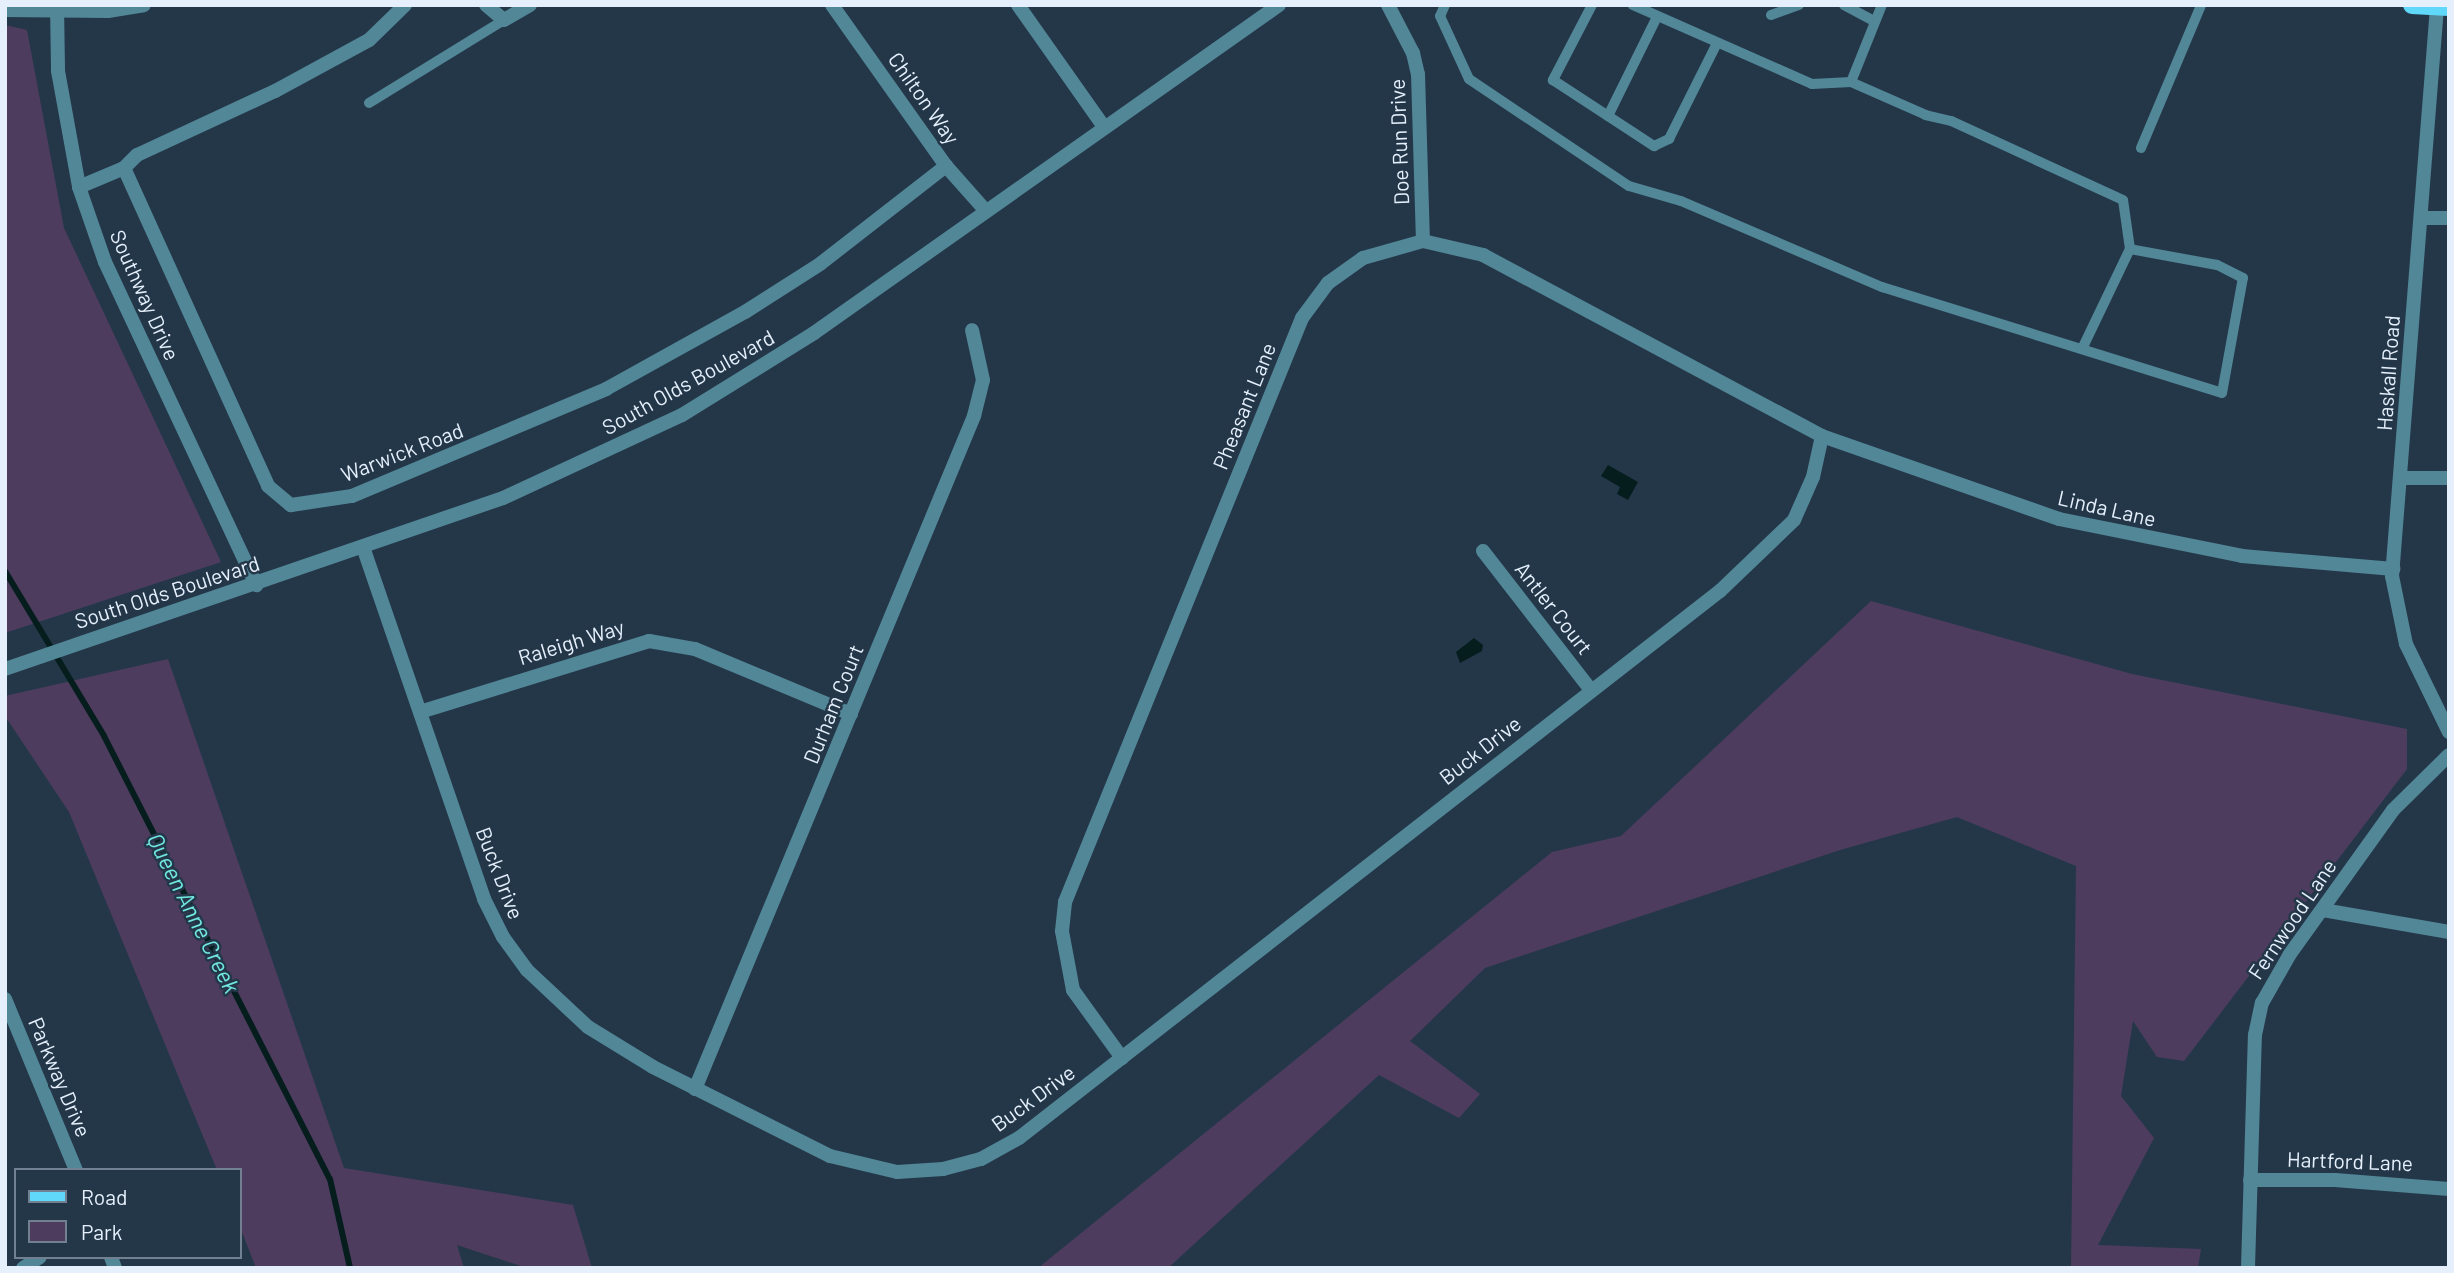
<!DOCTYPE html>
<html>
<head>
<meta charset="utf-8">
<style>
	body { margin:0 }
	#map { position:relative; width:2454px; height:1273px; overflow:hidden; background:#243749; font-family:Barlow,sans-serif }
	div>[style] { position:absolute }
	.green>* { inset:0; background:#4e3c5f }
	.water>* { inset:0; background:#051e1d }
	.stream>* { height:6px; margin:-3px; padding:0 3px; transform-origin:3px; border-radius:3px; background:#051e1d }
	.service>* { height:10px; margin:-5px; padding:0 5px; transform-origin:5px; border-radius:5px; background:#528797 }
	.minor>* { height:14px; margin:-7px; padding:0 7px; transform-origin:7px; border-radius:7px; background:#528797 }
	.primary>* { height:18px; margin:-9px; padding:0 9px; transform-origin:9px; border-radius:9px; background:#60d8fa }
	span { translate:-50% -50%; white-space:nowrap; text-align:center; line-height:1.15; -webkit-text-stroke:5px #243749; paint-order:stroke }
	.street-label { font-size:21px; color:#e5f0fc }
	.water-label { font-size:23px; color:#72e8e1; font-style:italic }
	.frame { position:absolute; inset:0; border:7px solid #e5f0fc; pointer-events:none }
	.legend { position:absolute; left:14px; top:1168px; width:228px; height:91px; box-sizing:border-box; background:#243749; border:2px solid #718191; margin:0; padding:9px 12px; list-style:none; font-size:21px; color:#e5f0fc }
	.legend li { display:flex; align-items:center; gap:14px; height:35px }
	.legend b { width:35px; border:2px solid #718191 }
</style>
</head>
<body>
<div id="map">
	<div class="green">
		<div style="clip-path:polygon(5px 25px,27px 30px,64px 228px,221px 562px,5px 633px)"></div>
		<div style="clip-path:polygon(1871px 601px,2132px 674px,2407px 729px,2407px 769px,2184px 1061px,2157px 1057px,2133px 1021px,2121px 1096px,2154px 1138px,2098px 1245px,2201px 1249px,2198px 1268px,2071px 1268px,2076px 866px,1957px 817px,1840px 850px,1485px 968px,1410px 1041px,1480px 1094px,1459px 1118px,1379px 1075px,1168px 1268px,1038px 1268px,1552px 852px,1621px 836px)"></div>
		<div style="clip-path:polygon(168px 659px,344px 1168px,573px 1205px,592px 1268px,527px 1268px,457px 1245px,464px 1268px,256px 1268px,240px 1227px,240px 1170px,217px 1170px,69px 812px,5px 716px,5px 696px)"></div>
	</div>
	<div class="water">
		<div style="clip-path:polygon(1608px 465px,1638px 482px,1628px 500px,1617px 494px,1620px 487px,1601px 476px)"></div>
		<div style="clip-path:polygon(1474px 638px,1483px 645px,1482px 651px,1460px 663px,1456px 652px)"></div>
	</div>
	<div class="stream">
		<div style="left:5px;top:571px;width:192px;rotate:59deg"></div>
		<div style="left:104px;top:736px;width:497px;rotate:63deg"></div>
		<div style="left:330px;top:1179px;width:91px;rotate:77.3deg"></div>
	</div>
	<div class="service">
		<div style="left:1445px;top:5px;width:12px;rotate:114deg"></div>
		<div style="left:1440px;top:16px;width:69px;rotate:65.3deg"></div>
		<div style="left:1469px;top:79px;width:192px;rotate:33.8deg"></div>
		<div style="left:1629px;top:186px;width:54px;rotate:16.1deg"></div>
		<div style="left:1681px;top:201px;width:219px;rotate:23.2deg"></div>
		<div style="left:1882px;top:287px;width:356px;rotate:17.3deg"></div>
		<div style="left:2222px;top:393px;width:117px;rotate:-79.7deg"></div>
		<div style="left:2243px;top:278px;width:29px;rotate:-153deg"></div>
		<div style="left:2217px;top:265px;width:88px;rotate:-169.6deg"></div>
		<div style="left:2130px;top:249px;width:49px;rotate:-98.1deg"></div>
		<div style="left:2123px;top:200px;width:189px;rotate:-155.3deg"></div>
		<div style="left:1951px;top:121px;width:26px;rotate:-167deg"></div>
		<div style="left:1926px;top:115px;width:82px;rotate:-156.3deg"></div>
		<div style="left:1851px;top:82px;width:39px;rotate:177deg"></div>
		<div style="left:1812px;top:84px;width:196px;rotate:-156.2deg"></div>
		<div style="left:1592px;top:5px;width:85px;rotate:117.5deg"></div>
		<div style="left:1553px;top:80px;width:121px;rotate:33.2deg"></div>
		<div style="left:1654px;top:146px;width:17px;rotate:-25deg"></div>
		<div style="left:1669px;top:139px;width:105px;rotate:-63.4deg"></div>
		<div style="left:1844px;top:5px;width:34px;rotate:28deg"></div>
		<div style="left:1771px;top:15px;width:30px;rotate:-20deg"></div>
		<div style="left:1851px;top:82px;width:83px;rotate:-68.1deg"></div>
		<div style="left:369px;top:103px;width:158px;rotate:-31.6deg"></div>
		<div style="left:1608px;top:116px;width:110px;rotate:-63.7deg"></div>
		<div style="left:2141px;top:148px;width:155px;rotate:-67.2deg"></div>
		<div style="left:2082px;top:349px;width:111px;rotate:-64.4deg"></div>
	</div>
	<div class="minor">
		<div style="left:57px;top:5px;width:66px;rotate:89.1deg"></div>
		<div style="left:58px;top:71px;width:118px;rotate:79.7deg"></div>
		<div style="left:79px;top:187px;width:79px;rotate:70.9deg"></div>
		<div style="left:105px;top:262px;width:357px;rotate:64.9deg"></div>
		<div style="left:405px;top:5px;width:50px;rotate:135.8deg"></div>
		<div style="left:369px;top:40px;width:107px;rotate:151.5deg"></div>
		<div style="left:275px;top:91px;width:152px;rotate:155.1deg"></div>
		<div style="left:137px;top:155px;width:18px;rotate:135deg"></div>
		<div style="left:124px;top:168px;width:349px;rotate:65.6deg"></div>
		<div style="left:268px;top:486px;width:30px;rotate:40deg"></div>
		<div style="left:291px;top:505px;width:62px;rotate:-8.4deg"></div>
		<div style="left:352px;top:496px;width:276px;rotate:-22.8deg"></div>
		<div style="left:606px;top:389px;width:159px;rotate:-29deg"></div>
		<div style="left:745px;top:312px;width:89px;rotate:-32.6deg"></div>
		<div style="left:820px;top:264px;width:160px;rotate:-37.9deg"></div>
		<div style="left:486px;top:5px;width:23px;rotate:40deg"></div>
		<div style="left:504px;top:20px;width:30px;rotate:-30deg"></div>
		<div style="left:832px;top:5px;width:197px;rotate:54.7deg"></div>
		<div style="left:946px;top:166px;width:60px;rotate:48.4deg"></div>
		<div style="left:1018px;top:5px;width:149px;rotate:54.8deg"></div>
		<div style="left:1388px;top:5px;width:54px;rotate:62.5deg"></div>
		<div style="left:1413px;top:53px;width:22px;rotate:77deg"></div>
		<div style="left:1418px;top:74px;width:167px;rotate:88.3deg"></div>
		<div style="left:2437px;top:7px;width:571px;rotate:94.52deg"></div>
		<div style="left:2392px;top:576px;width:69px;rotate:78.4deg"></div>
		<div style="left:2406px;top:644px;width:98px;rotate:64deg"></div>
		<div style="left:5px;top:10px;width:103px;rotate:0.6deg"></div>
		<div style="left:108px;top:11px;width:36px;rotate:-9deg"></div>
		<div style="left:79px;top:187px;width:49px;rotate:-22.9deg"></div>
		<div style="left:2423px;top:218px;width:26px"></div>
		<div style="left:2401px;top:478px;width:48px"></div>
		<div style="left:363px;top:547px;width:372px;rotate:71deg"></div>
		<div style="left:484px;top:899px;width:42px;rotate:63.4deg"></div>
		<div style="left:503px;top:937px;width:41px;rotate:54deg"></div>
		<div style="left:527px;top:970px;width:83px;rotate:43.1deg"></div>
		<div style="left:588px;top:1027px;width:76px;rotate:31.6deg"></div>
		<div style="left:653px;top:1067px;width:198px;rotate:26.7deg"></div>
		<div style="left:830px;top:1156px;width:69px;rotate:13.4deg"></div>
		<div style="left:897px;top:1172px;width:46px;rotate:-3.7deg"></div>
		<div style="left:943px;top:1169px;width:39px;rotate:-15deg"></div>
		<div style="left:981px;top:1159px;width:43px;rotate:-28.9deg"></div>
		<div style="left:1019px;top:1138px;width:889px;rotate:-37.97deg"></div>
		<div style="left:1720px;top:591px;width:103px;rotate:-43.8deg"></div>
		<div style="left:1794px;top:520px;width:47px;rotate:-66.2deg"></div>
		<div style="left:1813px;top:477px;width:42px;rotate:-77.6deg"></div>
		<div style="left:1483px;top:551px;width:176px;rotate:52.2deg"></div>
		<div style="left:5px;top:669px;width:527px;rotate:-18.95deg"></div>
		<div style="left:503px;top:498px;width:197px;rotate:-24.9deg"></div>
		<div style="left:682px;top:415px;width:155px;rotate:-31.8deg"></div>
		<div style="left:814px;top:333px;width:569px;rotate:-35.2deg"></div>
		<div style="left:420px;top:712px;width:240px;rotate:-17.2deg"></div>
		<div style="left:649px;top:641px;width:47px;rotate:9.9deg"></div>
		<div style="left:695px;top:649px;width:169px;rotate:22.6deg"></div>
		<div style="left:2323px;top:910px;width:128px;rotate:9.9deg"></div>
		<div style="left:5px;top:999px;width:185px;rotate:67.5deg"></div>
		<div style="left:1122px;top:1058px;width:84px;rotate:-125.8deg"></div>
		<div style="left:1073px;top:990px;width:60px;rotate:-100.6deg"></div>
		<div style="left:1062px;top:931px;width:29px;rotate:-84deg"></div>
		<div style="left:1065px;top:902px;width:630px;rotate:-67.91deg"></div>
		<div style="left:1302px;top:318px;width:44px;rotate:-53.4deg"></div>
		<div style="left:1328px;top:283px;width:43px;rotate:-35.5deg"></div>
		<div style="left:1363px;top:258px;width:62px;rotate:-15.8deg"></div>
		<div style="left:1423px;top:241px;width:62px;rotate:13.1deg"></div>
		<div style="left:1483px;top:255px;width:384px;rotate:28.1deg"></div>
		<div style="left:1822px;top:436px;width:251px;rotate:19.3deg"></div>
		<div style="left:2059px;top:519px;width:187px;rotate:11.4deg"></div>
		<div style="left:2242px;top:556px;width:152px;rotate:4.9deg"></div>
		<div style="left:695px;top:1089px;width:729px;rotate:-67.48deg"></div>
		<div style="left:974px;top:416px;width:37px;rotate:-76deg"></div>
		<div style="left:983px;top:380px;width:51px;rotate:-102.4deg"></div>
		<div style="left:2250px;top:1180px;width:85px"></div>
		<div style="left:2335px;top:1180px;width:114px;rotate:4.5deg"></div>
		<div style="left:111px;top:1257px;width:12px;rotate:70deg"></div>
		<div style="left:23px;top:1268px;width:20px;rotate:-33deg"></div>
		<div style="left:2248px;top:1268px;width:233px;rotate:-88.3deg"></div>
		<div style="left:2255px;top:1035px;width:33px;rotate:-78deg"></div>
		<div style="left:2262px;top:1003px;width:56px;rotate:-60.3deg"></div>
		<div style="left:2290px;top:954px;width:177px;rotate:-54.4deg"></div>
		<div style="left:2393px;top:810px;width:78px;rotate:-44.5deg"></div>
	</div>
	<div class="primary">
		<div style="left:2412px;top:5px;width:37px;rotate:3deg"></div>
	</div>
	<div class="street-label">
		<span style="left:924px;top:98px;rotate:55deg">Chilton Way</span>
		<span style="left:1399px;top:142px;rotate:-92deg">Doe Run Drive</span>
		<span style="left:145px;top:295px;rotate:66deg">Southway Drive</span>
		<span style="left:2388px;top:373px;rotate:-86deg">Haskall Road</span>
		<span style="left:688px;top:382px;rotate:-29deg">South Olds Boulevard</span>
		<span style="left:1244px;top:406px;rotate:-68deg">Pheasant Lane</span>
		<span style="left:402px;top:452px;rotate:-21deg">Warwick Road</span>
		<span style="left:2107px;top:508px;rotate:13deg">Linda Lane</span>
		<span style="left:167px;top:592px;rotate:-18deg">South Olds Boulevard</span>
		<span style="left:1554px;top:608px;rotate:52deg">Antler Court</span>
		<span style="left:571px;top:642px;rotate:-17deg">Raleigh Way</span>
		<span style="left:833px;top:704px;rotate:-68deg">Durham Court</span>
		<span style="left:1480px;top:750px;rotate:-38deg">Buck Drive</span>
		<span style="left:500px;top:873px;rotate:69deg">Buck Drive</span>
		<span style="left:2292px;top:919px;rotate:-56deg">Fernwood Lane</span>
		<span style="left:60px;top:1077px;rotate:67deg">Parkway Drive</span>
		<span style="left:1033px;top:1098px;rotate:-36deg">Buck Drive</span>
		<span style="left:2350px;top:1161px;rotate:2deg">Hartford Lane</span>
	</div>
	<div class="water-label">
		<span style="left:194px;top:913px;rotate:63deg">Queen Anne Creek</span>
	</div>
	<div class="frame"></div>
	<ul class="legend">
	<li><b style="height:9px;background:#60d8fa"></b>Road</li>
	<li><b style="height:19px;background:#4e3c5f"></b>Park</li>
	</ul>
</div>
</body>
</html>
